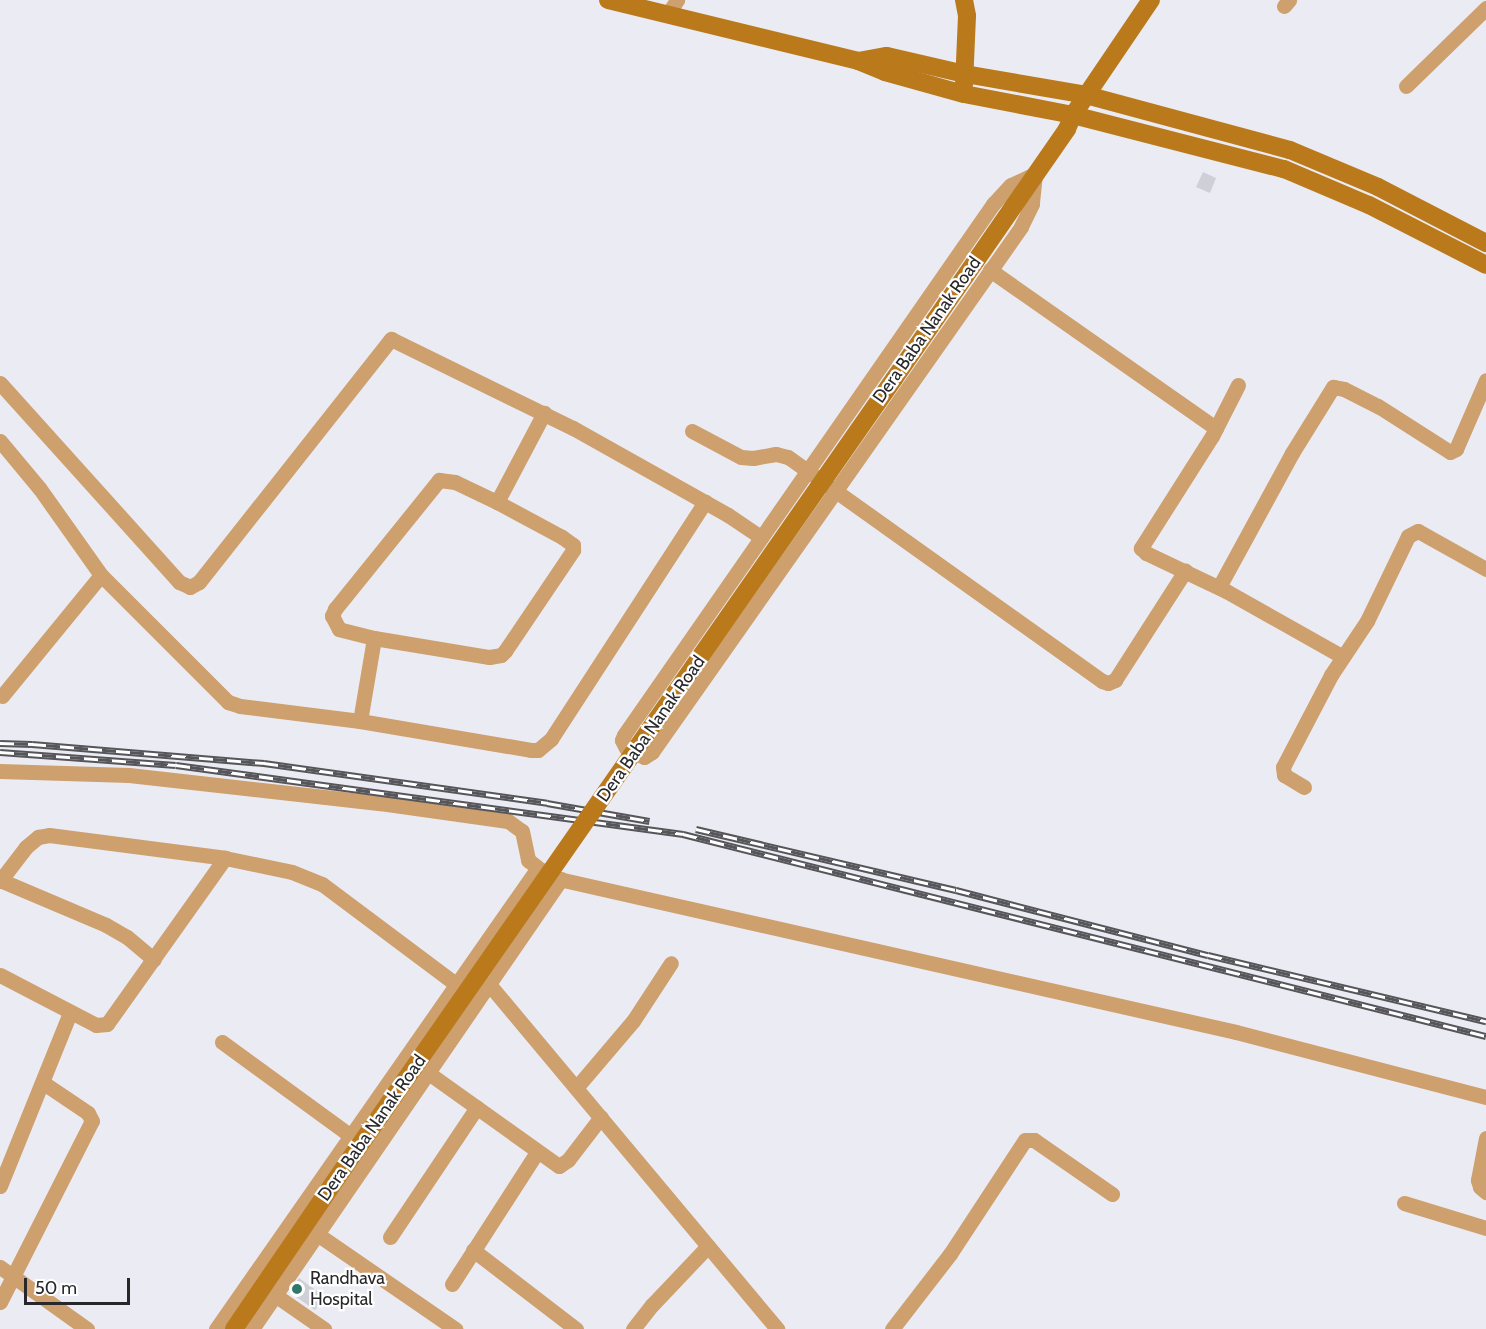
<!DOCTYPE html>
<html>
<head>
<meta charset="utf-8">
<style>
	body { margin:0 }
	#map { position:relative; width:1486px; height:1329px; overflow:hidden; background:#ebebf3; font-family:Cabin,sans-serif }
	div>[style] { position:absolute }
	.building>* { inset:0; background:#cfcfd7 }
	.street>* { height:15px; margin:-7.5px; padding:0 7.5px; transform-origin:7.5px; border-radius:7.5px; background:#cda06e }
	.secondary>* { height:18px; margin:-9px; padding:0 9px; transform-origin:9px; border-radius:9px; background:#ba7a1c }
	.rail>* { height:7px; margin-top:-3.5px; transform-origin:0; background:repeating-linear-gradient(90deg,#fff 0 14px,#56565a 0 28px); box-sizing:border-box; border-block:2px solid #56565a }
	.secondary-bridge>* { height:18px; margin:-9px; padding:0 9px; transform-origin:9px; border-radius:9px; background:#ba7a1c }
	.dots>* { width:16px; height:16px; translate:-50% -50%; box-sizing:border-box; border:3px solid #fff; border-radius:50% }
	span { translate:-50% -50%; white-space:nowrap; text-align:center; line-height:1.15; -webkit-text-stroke:4.5px #fff; paint-order:stroke }
	.street-label { font-size:18px; color:#28282b }
	.poi-label { font-size:18px; color:#28282b }
	.left { translate:0 -50%; text-align:left }
	.scale { position:absolute; left:24px; top:1278px; width:106px; height:27px; box-sizing:border-box; border:3px solid #28282b; border-top:0; padding-left:8px; font-size:18px; line-height:21px; white-space:nowrap; color:#28282b; -webkit-text-stroke:4px #fff; paint-order:stroke }
</style>
</head>
<body>
<div id="map">
	<div class="building">
		<div style="clip-path:polygon(1203px 172px,1216px 178px,1210px 193px,1196px 187px)"></div>
		<div style="clip-path:polygon(299px 1278px,325px 1297px,315px 1310px,289px 1292px)"></div>
	</div>
	<div class="street">
		<div style="left:1284px;top:6px;width:8px;rotate:-50deg"></div>
		<div style="left:671px;top:9px;width:11px;rotate:-56deg"></div>
		<div style="left:1406px;top:86px;width:112px;rotate:-44.3deg"></div>
		<div style="left:1035px;top:174px;width:30px;rotate:96deg"></div>
		<div style="left:1032px;top:204px;width:25px;rotate:116deg"></div>
		<div style="left:1021px;top:227px;width:642px;rotate:125.1deg"></div>
		<div style="left:652px;top:752px;width:9px;rotate:148deg"></div>
		<div style="left:644px;top:757px;width:20px;rotate:-153deg"></div>
		<div style="left:626px;top:748px;width:9px;rotate:-117deg"></div>
		<div style="left:622px;top:740px;width:5px;rotate:-68deg"></div>
		<div style="left:624px;top:735px;width:647px;rotate:-55.2deg"></div>
		<div style="left:993px;top:204px;width:26px;rotate:-47deg"></div>
		<div style="left:1011px;top:185px;width:26px;rotate:-25deg"></div>
		<div style="left:990px;top:270px;width:276px;rotate:35deg"></div>
		<div style="left:0;top:383px;width:268px;rotate:48deg"></div>
		<div style="left:179px;top:582px;width:12px;rotate:24deg"></div>
		<div style="left:190px;top:587px;width:10px;rotate:-29deg"></div>
		<div style="left:199px;top:582px;width:310px;rotate:-51.7deg"></div>
		<div style="left:391px;top:339px;width:203px;rotate:26.1deg"></div>
		<div style="left:573px;top:428px;width:178px;rotate:29.3deg"></div>
		<div style="left:728px;top:515px;width:40px;rotate:34deg"></div>
		<div style="left:1238px;top:385px;width:57px;rotate:117deg"></div>
		<div style="left:1212px;top:436px;width:133px;rotate:122.4deg"></div>
		<div style="left:1141px;top:548px;width:7px;rotate:45deg"></div>
		<div style="left:1146px;top:553px;width:89px;rotate:25.4deg"></div>
		<div style="left:1226px;top:591px;width:134px;rotate:29.4deg"></div>
		<div style="left:692px;top:431px;width:55px;rotate:28deg"></div>
		<div style="left:741px;top:457px;width:12px;rotate:5deg"></div>
		<div style="left:753px;top:458px;width:23px;rotate:-10deg"></div>
		<div style="left:776px;top:454px;width:12px;rotate:14deg"></div>
		<div style="left:788px;top:457px;width:386px;rotate:35.5deg"></div>
		<div style="left:1102px;top:681px;width:6px;rotate:18deg"></div>
		<div style="left:1108px;top:683px;width:8px;rotate:-23deg"></div>
		<div style="left:1115px;top:680px;width:130px;rotate:-57.3deg"></div>
		<div style="left:0;top:441px;width:62px;rotate:50.2deg"></div>
		<div style="left:40px;top:489px;width:105px;rotate:54.7deg"></div>
		<div style="left:101px;top:575px;width:180px;rotate:45deg"></div>
		<div style="left:228px;top:702px;width:13px;rotate:18deg"></div>
		<div style="left:240px;top:706px;width:121px;rotate:7.1deg"></div>
		<div style="left:360px;top:721px;width:173px;rotate:9.6deg"></div>
		<div style="left:531px;top:750px;width:7px"></div>
		<div style="left:538px;top:750px;width:17px;rotate:-40deg"></div>
		<div style="left:551px;top:739px;width:283px;rotate:-57deg"></div>
		<div style="left:1219px;top:587px;width:153px;rotate:-61.4deg"></div>
		<div style="left:1292px;top:453px;width:78px;rotate:-58.2deg"></div>
		<div style="left:1333px;top:387px;width:11px;rotate:10deg"></div>
		<div style="left:1344px;top:389px;width:38px;rotate:27deg"></div>
		<div style="left:1378px;top:406px;width:85px;rotate:32.6deg"></div>
		<div style="left:1450px;top:452px;width:7px;rotate:-27deg"></div>
		<div style="left:1456px;top:449px;width:75px;rotate:-66.5deg"></div>
		<div style="left:374px;top:638px;width:117px;rotate:9.4deg"></div>
		<div style="left:489px;top:657px;width:12px;rotate:-9deg"></div>
		<div style="left:501px;top:655px;width:6px;rotate:-45deg"></div>
		<div style="left:505px;top:651px;width:122px;rotate:-56deg"></div>
		<div style="left:573px;top:550px;width:5px;rotate:-90deg"></div>
		<div style="left:573px;top:545px;width:14px;rotate:-144deg"></div>
		<div style="left:562px;top:537px;width:74px;rotate:-151.7deg"></div>
		<div style="left:2px;top:696px;width:156px;rotate:-50.7deg"></div>
		<div style="left:360px;top:721px;width:84px;rotate:-80.4deg"></div>
		<div style="left:374px;top:638px;width:36px;rotate:-166deg"></div>
		<div style="left:339px;top:629px;width:15px;rotate:-118deg"></div>
		<div style="left:332px;top:616px;width:8px;rotate:-67deg"></div>
		<div style="left:335px;top:609px;width:166px;rotate:-51.1deg"></div>
		<div style="left:439px;top:480px;width:16px;rotate:7deg"></div>
		<div style="left:455px;top:482px;width:47px;rotate:25.5deg"></div>
		<div style="left:497px;top:502px;width:101px;rotate:-62.2deg"></div>
		<div style="left:0;top:771px;width:129px;rotate:1.8deg"></div>
		<div style="left:129px;top:775px;width:253px;rotate:6.4deg"></div>
		<div style="left:380px;top:803px;width:129px;rotate:8deg"></div>
		<div style="left:508px;top:821px;width:17px;rotate:36deg"></div>
		<div style="left:522px;top:831px;width:30px;rotate:78deg"></div>
		<div style="left:528px;top:860px;width:28px;rotate:38deg"></div>
		<div style="left:550px;top:877px;width:703px;rotate:12.73deg"></div>
		<div style="left:1236px;top:1032px;width:258px;rotate:14.6deg"></div>
		<div style="left:1304px;top:787px;width:23px;rotate:-149deg"></div>
		<div style="left:1284px;top:775px;width:8px;rotate:-97deg"></div>
		<div style="left:1283px;top:767px;width:104px;rotate:-62.4deg"></div>
		<div style="left:1331px;top:675px;width:65px;rotate:-56.3deg"></div>
		<div style="left:1367px;top:621px;width:94px;rotate:-64.2deg"></div>
		<div style="left:1408px;top:536px;width:11px;rotate:-27deg"></div>
		<div style="left:1418px;top:531px;width:78px;rotate:29.2deg"></div>
		<div style="left:0;top:880px;width:115px;rotate:23deg"></div>
		<div style="left:106px;top:925px;width:24px;rotate:30deg"></div>
		<div style="left:127px;top:937px;width:35px;rotate:40deg"></div>
		<div style="left:0;top:881px;width:43px;rotate:-52.6deg"></div>
		<div style="left:26px;top:847px;width:16px;rotate:-40deg"></div>
		<div style="left:38px;top:837px;width:11px;rotate:-10deg"></div>
		<div style="left:49px;top:835px;width:177px;rotate:7.4deg"></div>
		<div style="left:225px;top:858px;width:68px;rotate:11.8deg"></div>
		<div style="left:292px;top:872px;width:32px;rotate:22deg"></div>
		<div style="left:322px;top:884px;width:169px;rotate:36.8deg"></div>
		<div style="left:0;top:975px;width:108px;rotate:27.5deg"></div>
		<div style="left:96px;top:1025px;width:11px;rotate:-5deg"></div>
		<div style="left:107px;top:1024px;width:204px;rotate:-54.6deg"></div>
		<div style="left:483px;top:977px;width:459px;rotate:50.1deg"></div>
		<div style="left:222px;top:1042px;width:160px;rotate:36.1deg"></div>
		<div style="left:427px;top:1072px;width:162px;rotate:35.5deg"></div>
		<div style="left:559px;top:1166px;width:11px;rotate:-34deg"></div>
		<div style="left:568px;top:1160px;width:54px;rotate:-52.5deg"></div>
		<div style="left:576px;top:1088px;width:88px;rotate:-49.6deg"></div>
		<div style="left:633px;top:1021px;width:69px;rotate:-56.8deg"></div>
		<div style="left:1486px;top:1138px;width:43px;rotate:100.8deg"></div>
		<div style="left:1478px;top:1180px;width:7px;rotate:74deg"></div>
		<div style="left:1480px;top:1187px;width:8px;rotate:40deg"></div>
		<div style="left:0;top:1186px;width:187px;rotate:-68deg"></div>
		<div style="left:1404px;top:1203px;width:86px;rotate:17deg"></div>
		<div style="left:317px;top:1234px;width:168px;rotate:34.5deg"></div>
		<div style="left:390px;top:1237px;width:156px;rotate:-56.2deg"></div>
		<div style="left:473px;top:1250px;width:130px;rotate:37.5deg"></div>
		<div style="left:0;top:1267px;width:107px;rotate:35.5deg"></div>
		<div style="left:452px;top:1284px;width:157px;rotate:-57.2deg"></div>
		<div style="left:275px;top:1295px;width:60px;rotate:34.8deg"></div>
		<div style="left:0;top:1302px;width:203px;rotate:-63.1deg"></div>
		<div style="left:92px;top:1121px;width:9px;rotate:-117deg"></div>
		<div style="left:88px;top:1113px;width:55px;rotate:-146deg"></div>
		<div style="left:216px;top:1329px;width:561px;rotate:-55.09deg"></div>
		<div style="left:252px;top:1329px;width:546px;rotate:-55.52deg"></div>
		<div style="left:633px;top:1329px;width:31px;rotate:-52deg"></div>
		<div style="left:652px;top:1305px;width:81px;rotate:-46.5deg"></div>
		<div style="left:892px;top:1329px;width:95px;rotate:-52.3deg"></div>
		<div style="left:950px;top:1254px;width:136px;rotate:-56.7deg"></div>
		<div style="left:1025px;top:1140px;width:9px"></div>
		<div style="left:1034px;top:1140px;width:95px;rotate:34.7deg"></div>
	</div>
	<div class="secondary">
		<div style="left:608px;top:0;width:257px;rotate:13.7deg"></div>
		<div style="left:858px;top:61px;width:29px;rotate:22deg"></div>
		<div style="left:885px;top:72px;width:82px;rotate:15.6deg"></div>
		<div style="left:964px;top:94px;width:111px;rotate:10.9deg"></div>
		<div style="left:1073px;top:115px;width:218px;rotate:14.4deg"></div>
		<div style="left:1284px;top:169px;width:92px;rotate:23deg"></div>
		<div style="left:1369px;top:205px;width:131px;rotate:27.1deg"></div>
		<div style="left:964px;top:0;width:16px;rotate:79deg"></div>
		<div style="left:967px;top:16px;width:69px;rotate:92.5deg"></div>
		<div style="left:858px;top:61px;width:29px;rotate:-10deg"></div>
		<div style="left:887px;top:56px;width:80px;rotate:13deg"></div>
		<div style="left:965px;top:74px;width:123px;rotate:9.8deg"></div>
		<div style="left:1086px;top:95px;width:211px;rotate:15.1deg"></div>
		<div style="left:1290px;top:150px;width:95px;rotate:22.8deg"></div>
		<div style="left:1378px;top:187px;width:122px;rotate:27.4deg"></div>
		<div style="left:894px;top:379px;width:304px;rotate:-55.3deg"></div>
		<div style="left:1067px;top:129px;width:15px;rotate:-67deg"></div>
		<div style="left:1073px;top:115px;width:139px;rotate:-55.9deg"></div>
		<div style="left:234px;top:1329px;width:218px;rotate:-55.7deg"></div>
	</div>
	<div class="rail">
		<div style="left:0;top:743px;width:32px;rotate:2deg"></div>
		<div style="left:32px;top:744px;width:233px;rotate:4.7deg"></div>
		<div style="left:264px;top:763px;width:286px;rotate:8deg"></div>
		<div style="left:547px;top:803px;width:104px;rotate:10deg"></div>
		<div style="left:0;top:752px;width:176px;rotate:4.2deg"></div>
		<div style="left:176px;top:765px;width:512px;rotate:7.75deg"></div>
		<div style="left:683px;top:834px;width:828px;rotate:14.12deg"></div>
		<div style="left:696px;top:829px;width:267px;rotate:13.2deg"></div>
		<div style="left:956px;top:890px;width:260px;rotate:14.5deg"></div>
		<div style="left:1208px;top:955px;width:286px;rotate:13.4deg"></div>
	</div>
	<div class="secondary-bridge">
		<div style="left:357px;top:1149px;width:939px;rotate:-55.11deg"></div>
	</div>
	<div class="dots">
		<div style="left:297px;top:1289px;background:#32776c"></div>
	</div>
	<div class="street-label">
		<span style="left:927px;top:330px;rotate:-55deg">Dera Baba Nanak Road</span>
		<span style="left:651px;top:729px;rotate:-55deg">Dera Baba Nanak Road</span>
		<span style="left:372px;top:1128px;rotate:-55deg">Dera Baba Nanak Road</span>
	</div>
	<div class="poi-label">
		<span class="left" style="left:310px;top:1289px">Randhava<br>Hospital</span>
	</div>
	<div class="scale">50 m</div>
</div>
</body>
</html>
